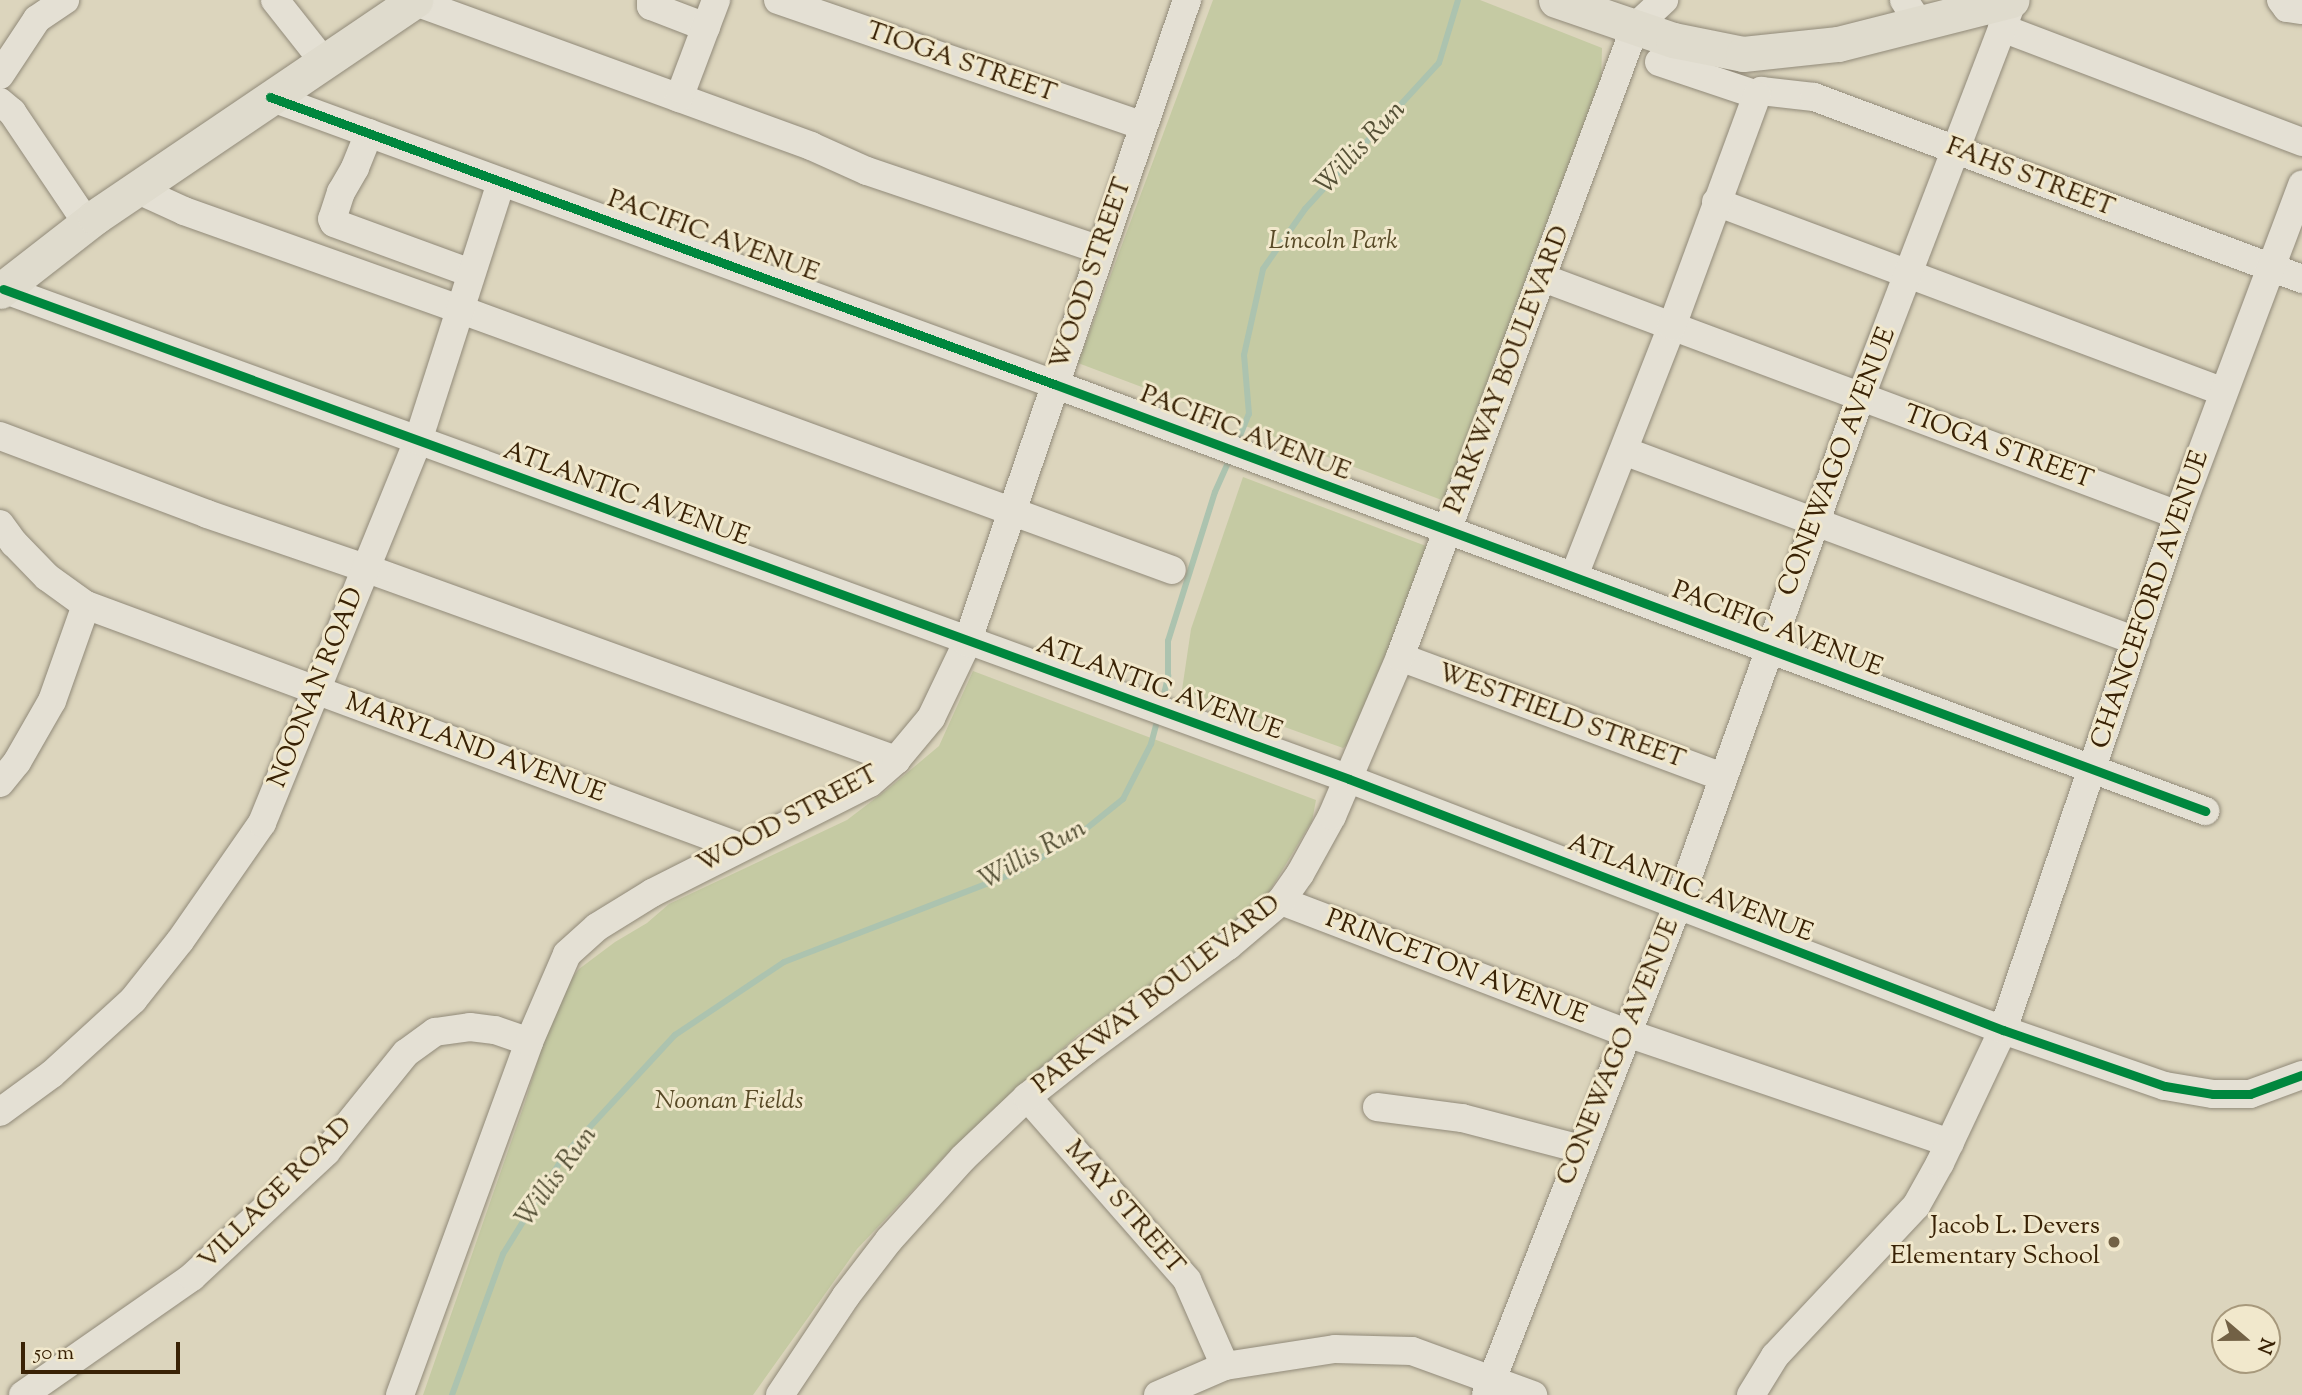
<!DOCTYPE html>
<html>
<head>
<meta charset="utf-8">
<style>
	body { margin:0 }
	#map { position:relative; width:2302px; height:1395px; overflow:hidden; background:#dcd5bd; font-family:"Sorts Mill Goudy",serif }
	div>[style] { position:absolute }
	.green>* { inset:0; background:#c5caa3 }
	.stream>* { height:6px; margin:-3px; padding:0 3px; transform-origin:3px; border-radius:3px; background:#acc3af }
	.roads { filter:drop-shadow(0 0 2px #918a79) drop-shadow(0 0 2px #918a79) }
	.minor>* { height:28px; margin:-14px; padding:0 14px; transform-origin:14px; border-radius:14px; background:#e4e0d4 }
	.major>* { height:35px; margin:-17.5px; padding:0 17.5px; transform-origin:17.5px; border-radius:17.5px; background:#dfdbcd }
	.cycleway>* { height:9px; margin:-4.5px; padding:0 4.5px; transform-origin:4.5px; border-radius:4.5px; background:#00873e }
	.dots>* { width:19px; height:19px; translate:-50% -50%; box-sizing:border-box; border:4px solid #f1e8cc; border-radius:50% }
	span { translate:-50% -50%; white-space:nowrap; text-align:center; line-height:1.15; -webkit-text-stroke:6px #f1e8cc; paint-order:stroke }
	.street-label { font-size:26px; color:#392205 }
	.park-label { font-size:26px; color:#584a27; font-style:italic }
	.poi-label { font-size:26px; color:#392205 }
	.right { translate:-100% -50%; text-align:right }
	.water-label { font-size:28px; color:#555036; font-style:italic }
	.north { position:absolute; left:2211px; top:1304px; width:70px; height:70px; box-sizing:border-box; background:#f1e8cc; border:2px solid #a7997c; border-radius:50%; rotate:110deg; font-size:19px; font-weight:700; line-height:28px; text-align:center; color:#392205 }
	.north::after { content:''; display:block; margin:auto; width:24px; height:32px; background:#726145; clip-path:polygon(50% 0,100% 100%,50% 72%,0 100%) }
	.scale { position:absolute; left:21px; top:1342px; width:159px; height:32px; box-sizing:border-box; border:4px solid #392205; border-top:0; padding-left:9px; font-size:21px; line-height:24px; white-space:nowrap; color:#392205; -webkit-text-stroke:5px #f1e8cc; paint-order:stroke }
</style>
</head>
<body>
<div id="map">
	<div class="green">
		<div style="clip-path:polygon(1213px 0,1480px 0,1602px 48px,1601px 83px,1447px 502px,1078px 363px)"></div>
		<div style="clip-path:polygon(1243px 477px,1426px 546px,1424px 562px,1359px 735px,1343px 748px,1182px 690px,1191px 629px)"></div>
		<div style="clip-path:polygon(973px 671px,1316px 800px,1312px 821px,1263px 902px,1191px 961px,1079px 1034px,946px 1155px,857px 1249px,753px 1395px,423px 1395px,525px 1102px,557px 998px,579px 969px,615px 942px,647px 923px,669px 904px,847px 820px,889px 788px,939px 746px)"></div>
	</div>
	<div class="stream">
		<div style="left:1237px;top:443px;width:31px;rotate:-68deg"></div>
		<div style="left:1249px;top:414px;width:59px;rotate:-94.8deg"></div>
		<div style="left:1244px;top:355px;width:88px;rotate:-77.5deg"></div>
		<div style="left:1263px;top:269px;width:73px;rotate:-55deg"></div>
		<div style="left:1305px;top:209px;width:198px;rotate:-47.5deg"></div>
		<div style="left:1439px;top:63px;width:66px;rotate:-73.2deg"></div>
		<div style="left:1162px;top:703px;width:28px;rotate:-77deg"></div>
		<div style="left:1168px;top:676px;width:35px;rotate:-90deg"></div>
		<div style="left:1168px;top:641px;width:156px;rotate:-72.5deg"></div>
		<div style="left:1215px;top:492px;width:39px;rotate:-66deg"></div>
		<div style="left:452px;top:1395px;width:150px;rotate:-70.1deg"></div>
		<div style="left:503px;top:1254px;width:118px;rotate:-58.2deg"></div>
		<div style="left:565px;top:1154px;width:162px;rotate:-47.3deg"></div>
		<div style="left:675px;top:1035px;width:131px;rotate:-33.8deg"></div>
		<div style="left:784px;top:962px;width:244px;rotate:-21.1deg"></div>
		<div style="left:1012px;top:874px;width:68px;rotate:-29.2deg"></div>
		<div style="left:1071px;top:841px;width:67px;rotate:-38.9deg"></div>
		<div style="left:1123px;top:799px;width:62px;rotate:-63deg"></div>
		<div style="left:1151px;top:744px;width:28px;rotate:-75deg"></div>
	</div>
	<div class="roads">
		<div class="minor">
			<div style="left:275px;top:0;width:79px;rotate:51.7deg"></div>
			<div style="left:651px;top:0;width:6px;rotate:90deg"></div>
			<div style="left:651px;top:6px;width:59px;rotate:20.9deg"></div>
			<div style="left:778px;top:0;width:386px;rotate:19deg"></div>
			<div style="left:1904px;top:0;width:27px;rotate:57deg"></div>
			<div style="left:2281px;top:0;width:10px;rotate:53deg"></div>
			<div style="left:2287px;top:8px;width:15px;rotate:8deg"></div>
			<div style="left:413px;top:1px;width:424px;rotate:20deg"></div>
			<div style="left:811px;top:146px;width:61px;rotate:24.1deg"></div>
			<div style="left:867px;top:171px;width:247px;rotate:18.7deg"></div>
			<div style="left:2002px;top:28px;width:321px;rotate:20.8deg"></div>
			<div style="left:1659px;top:62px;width:103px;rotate:18.6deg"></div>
			<div style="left:0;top:75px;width:67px;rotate:-56.5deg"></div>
			<div style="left:37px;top:19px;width:34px;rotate:-34deg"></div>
			<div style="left:1757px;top:95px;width:6px;rotate:-45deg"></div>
			<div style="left:1761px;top:91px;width:53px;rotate:6.5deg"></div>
			<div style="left:1814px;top:97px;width:521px;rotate:20.45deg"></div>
			<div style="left:270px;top:97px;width:835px;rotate:20.11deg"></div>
			<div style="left:1054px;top:384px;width:1228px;rotate:20.35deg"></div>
			<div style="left:679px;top:98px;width:105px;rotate:-69.3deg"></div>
			<div style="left:0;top:102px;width:16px;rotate:40deg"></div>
			<div style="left:12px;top:112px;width:134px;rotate:56deg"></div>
			<div style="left:369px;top:133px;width:38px;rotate:112deg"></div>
			<div style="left:355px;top:168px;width:28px;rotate:120deg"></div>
			<div style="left:341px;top:192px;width:28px;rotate:108deg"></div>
			<div style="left:332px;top:219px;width:4px;rotate:63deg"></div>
			<div style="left:334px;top:223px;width:146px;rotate:20.1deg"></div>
			<div style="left:136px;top:189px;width:53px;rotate:24.6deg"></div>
			<div style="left:184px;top:211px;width:292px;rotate:19.6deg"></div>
			<div style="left:459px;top:309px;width:759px;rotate:20.11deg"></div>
			<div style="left:1716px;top:202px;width:542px;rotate:20.51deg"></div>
			<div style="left:1543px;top:278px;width:678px;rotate:20.47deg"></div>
			<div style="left:3px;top:289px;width:1432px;rotate:20deg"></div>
			<div style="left:1349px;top:779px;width:701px;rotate:21deg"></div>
			<div style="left:2003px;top:1030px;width:171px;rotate:19.1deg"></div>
			<div style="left:2165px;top:1086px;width:49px;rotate:9.5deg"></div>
			<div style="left:2213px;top:1094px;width:37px"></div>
			<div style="left:2250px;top:1094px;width:55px;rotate:-20.1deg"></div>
			<div style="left:0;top:436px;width:221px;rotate:20.6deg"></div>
			<div style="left:207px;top:514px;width:167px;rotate:18.9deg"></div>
			<div style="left:365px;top:568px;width:565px;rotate:19.88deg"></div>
			<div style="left:1624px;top:451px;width:546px;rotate:20.36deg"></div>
			<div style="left:0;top:524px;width:24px;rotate:54deg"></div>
			<div style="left:14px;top:543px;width:47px;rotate:45.9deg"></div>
			<div style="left:47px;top:577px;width:48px;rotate:35.7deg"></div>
			<div style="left:86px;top:605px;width:697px;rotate:20.31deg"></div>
			<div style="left:1574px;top:576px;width:269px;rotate:-68.6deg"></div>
			<div style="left:1672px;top:326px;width:246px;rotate:-69.8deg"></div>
			<div style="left:1400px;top:657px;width:345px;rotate:20.4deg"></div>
			<div style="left:0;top:783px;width:27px;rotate:-51deg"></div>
			<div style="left:17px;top:762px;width:70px;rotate:-60.2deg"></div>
			<div style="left:52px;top:701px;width:102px;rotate:-70.5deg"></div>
			<div style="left:1281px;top:901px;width:370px;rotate:20.9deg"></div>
			<div style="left:1627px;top:1033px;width:341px;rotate:18.8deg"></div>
			<div style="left:1027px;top:1097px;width:243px;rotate:48.8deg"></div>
			<div style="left:1187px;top:1280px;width:94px;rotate:66.2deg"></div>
			<div style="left:1377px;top:1107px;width:86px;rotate:7.4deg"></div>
			<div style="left:1462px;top:1118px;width:123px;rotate:14.6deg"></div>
			<div style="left:0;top:1112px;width:64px;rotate:-36.2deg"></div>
			<div style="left:52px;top:1074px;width:110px;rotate:-42.4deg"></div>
			<div style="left:133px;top:1000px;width:75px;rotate:-51.5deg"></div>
			<div style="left:180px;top:941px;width:144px;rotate:-55.2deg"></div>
			<div style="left:262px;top:823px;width:413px;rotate:-67.8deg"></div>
			<div style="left:418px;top:441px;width:272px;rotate:-72.2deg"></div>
			<div style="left:23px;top:1395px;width:206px;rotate:-34.9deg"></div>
			<div style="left:192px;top:1277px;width:183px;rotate:-43deg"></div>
			<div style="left:326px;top:1152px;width:127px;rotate:-51.1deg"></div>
			<div style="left:406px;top:1053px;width:36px;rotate:-36deg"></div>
			<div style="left:435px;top:1032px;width:35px;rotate:-8deg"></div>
			<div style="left:470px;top:1027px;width:25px;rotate:7deg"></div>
			<div style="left:495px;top:1030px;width:36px;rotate:19deg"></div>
			<div style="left:400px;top:1395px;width:376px;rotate:-69.9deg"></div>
			<div style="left:529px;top:1042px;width:96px;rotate:-66.6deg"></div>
			<div style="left:567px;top:954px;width:40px;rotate:-42deg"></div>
			<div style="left:597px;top:927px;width:65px;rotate:-31.7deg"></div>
			<div style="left:652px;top:893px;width:244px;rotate:-26.8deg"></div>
			<div style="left:870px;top:783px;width:35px;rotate:-41deg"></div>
			<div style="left:896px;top:760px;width:55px;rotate:-50.2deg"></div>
			<div style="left:931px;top:718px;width:83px;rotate:-64.4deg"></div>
			<div style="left:967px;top:643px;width:680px;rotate:-71.11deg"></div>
			<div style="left:780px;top:1395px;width:119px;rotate:-56.3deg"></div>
			<div style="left:846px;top:1296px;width:71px;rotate:-52.5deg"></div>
			<div style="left:889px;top:1240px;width:110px;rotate:-47.9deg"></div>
			<div style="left:963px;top:1158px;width:88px;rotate:-43.6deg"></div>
			<div style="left:1027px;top:1097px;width:73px;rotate:-38.3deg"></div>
			<div style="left:1084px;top:1052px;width:179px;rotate:-36.4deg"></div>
			<div style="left:1228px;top:946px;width:70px;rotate:-40.3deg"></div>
			<div style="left:1281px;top:901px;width:33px;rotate:-55deg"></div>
			<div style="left:1300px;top:874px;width:66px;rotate:-61.1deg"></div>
			<div style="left:1332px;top:816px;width:173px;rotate:-66.8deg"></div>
			<div style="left:1400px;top:657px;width:672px;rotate:-69.54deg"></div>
			<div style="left:1635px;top:27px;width:40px;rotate:-43deg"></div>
			<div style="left:1158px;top:1395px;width:73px;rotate:-23.4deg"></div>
			<div style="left:1225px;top:1366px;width:111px;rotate:-8.8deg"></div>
			<div style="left:1335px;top:1349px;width:77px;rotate:1.5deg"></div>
			<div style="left:1412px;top:1351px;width:129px;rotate:20deg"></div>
			<div style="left:1486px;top:1395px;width:524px;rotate:-68.62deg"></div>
			<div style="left:1677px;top:907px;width:543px;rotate:-70.2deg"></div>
			<div style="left:1861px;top:396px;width:424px;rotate:-69deg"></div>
			<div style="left:1751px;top:1395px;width:46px;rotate:-58.4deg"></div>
			<div style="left:1775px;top:1356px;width:206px;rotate:-46.8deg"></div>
			<div style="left:1916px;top:1206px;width:49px;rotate:-60.8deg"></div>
			<div style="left:1940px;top:1163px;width:147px;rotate:-64.7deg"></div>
			<div style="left:2003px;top:1030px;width:544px;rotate:-71.23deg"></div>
			<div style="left:2178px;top:515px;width:353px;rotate:-69.4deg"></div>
		</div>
		<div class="major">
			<div style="left:1556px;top:0;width:124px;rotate:18.9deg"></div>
			<div style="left:1673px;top:40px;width:71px;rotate:11.3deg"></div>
			<div style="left:1743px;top:54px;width:96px;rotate:-6deg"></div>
			<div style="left:1838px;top:44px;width:179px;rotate:-14.2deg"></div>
			<div style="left:0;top:291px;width:120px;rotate:-37.9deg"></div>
			<div style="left:95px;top:217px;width:387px;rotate:-34.1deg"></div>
		</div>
	</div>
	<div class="cycleway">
		<div style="left:270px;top:97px;width:835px;rotate:20.11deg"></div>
		<div style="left:1054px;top:384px;width:1228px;rotate:20.35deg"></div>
		<div style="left:3px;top:289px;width:1432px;rotate:20deg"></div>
		<div style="left:1349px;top:779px;width:701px;rotate:21deg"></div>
		<div style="left:2003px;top:1030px;width:171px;rotate:19.1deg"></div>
		<div style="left:2165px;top:1086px;width:49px;rotate:9.5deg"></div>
		<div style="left:2213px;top:1094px;width:37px"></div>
		<div style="left:2250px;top:1094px;width:55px;rotate:-20.1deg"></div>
	</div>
	<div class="dots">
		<div style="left:2114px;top:1242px;background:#726145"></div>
	</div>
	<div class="street-label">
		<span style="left:961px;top:63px;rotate:19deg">TIOGA STREET</span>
		<span style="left:2030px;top:178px;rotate:21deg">FAHS STREET</span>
		<span style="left:713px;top:237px;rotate:20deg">PACIFIC AVENUE</span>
		<span style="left:1092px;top:274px;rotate:-71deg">WOOD STREET</span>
		<span style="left:1508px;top:370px;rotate:-69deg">PARKWAY BOULEVARD</span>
		<span style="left:1245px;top:434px;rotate:21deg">PACIFIC AVENUE</span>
		<span style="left:1998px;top:448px;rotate:20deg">TIOGA STREET</span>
		<span style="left:1838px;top:462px;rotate:-69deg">CONEWAGO AVENUE</span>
		<span style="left:626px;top:495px;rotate:20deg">ATLANTIC AVENUE</span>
		<span style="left:2151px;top:600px;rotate:-71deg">CHANCEFORD AVENUE</span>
		<span style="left:1777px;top:630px;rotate:21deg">PACIFIC AVENUE</span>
		<span style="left:317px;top:688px;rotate:-68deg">NOONAN ROAD</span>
		<span style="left:1159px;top:689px;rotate:20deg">ATLANTIC AVENUE</span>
		<span style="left:1561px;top:717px;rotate:20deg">WESTFIELD STREET</span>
		<span style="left:475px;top:749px;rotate:20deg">MARYLAND AVENUE</span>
		<span style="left:788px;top:820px;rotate:-28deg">WOOD STREET</span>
		<span style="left:1690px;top:889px;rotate:21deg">ATLANTIC AVENUE</span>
		<span style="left:1456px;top:968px;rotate:21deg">PRINCETON AVENUE</span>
		<span style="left:1157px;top:995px;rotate:-38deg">PARKWAY BOULEVARD</span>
		<span style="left:1619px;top:1052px;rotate:-68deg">CONEWAGO AVENUE</span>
		<span style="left:276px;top:1194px;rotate:-45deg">VILLAGE ROAD</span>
		<span style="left:1124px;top:1208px;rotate:49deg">MAY STREET</span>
	</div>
	<div class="park-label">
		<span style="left:1333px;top:242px">Lincoln Park</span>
		<span style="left:729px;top:1102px">Noonan Fields</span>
	</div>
	<div class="poi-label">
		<span class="right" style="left:2100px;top:1242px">Jacob L. Devers<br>Elementary School</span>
	</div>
	<div class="water-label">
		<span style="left:1361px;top:148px;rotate:-47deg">Willis Run</span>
		<span style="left:1033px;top:855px;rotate:-29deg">Willis Run</span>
		<span style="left:557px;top:1177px;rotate:-54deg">Willis Run</span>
	</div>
	<div class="north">N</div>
	<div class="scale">50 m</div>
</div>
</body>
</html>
